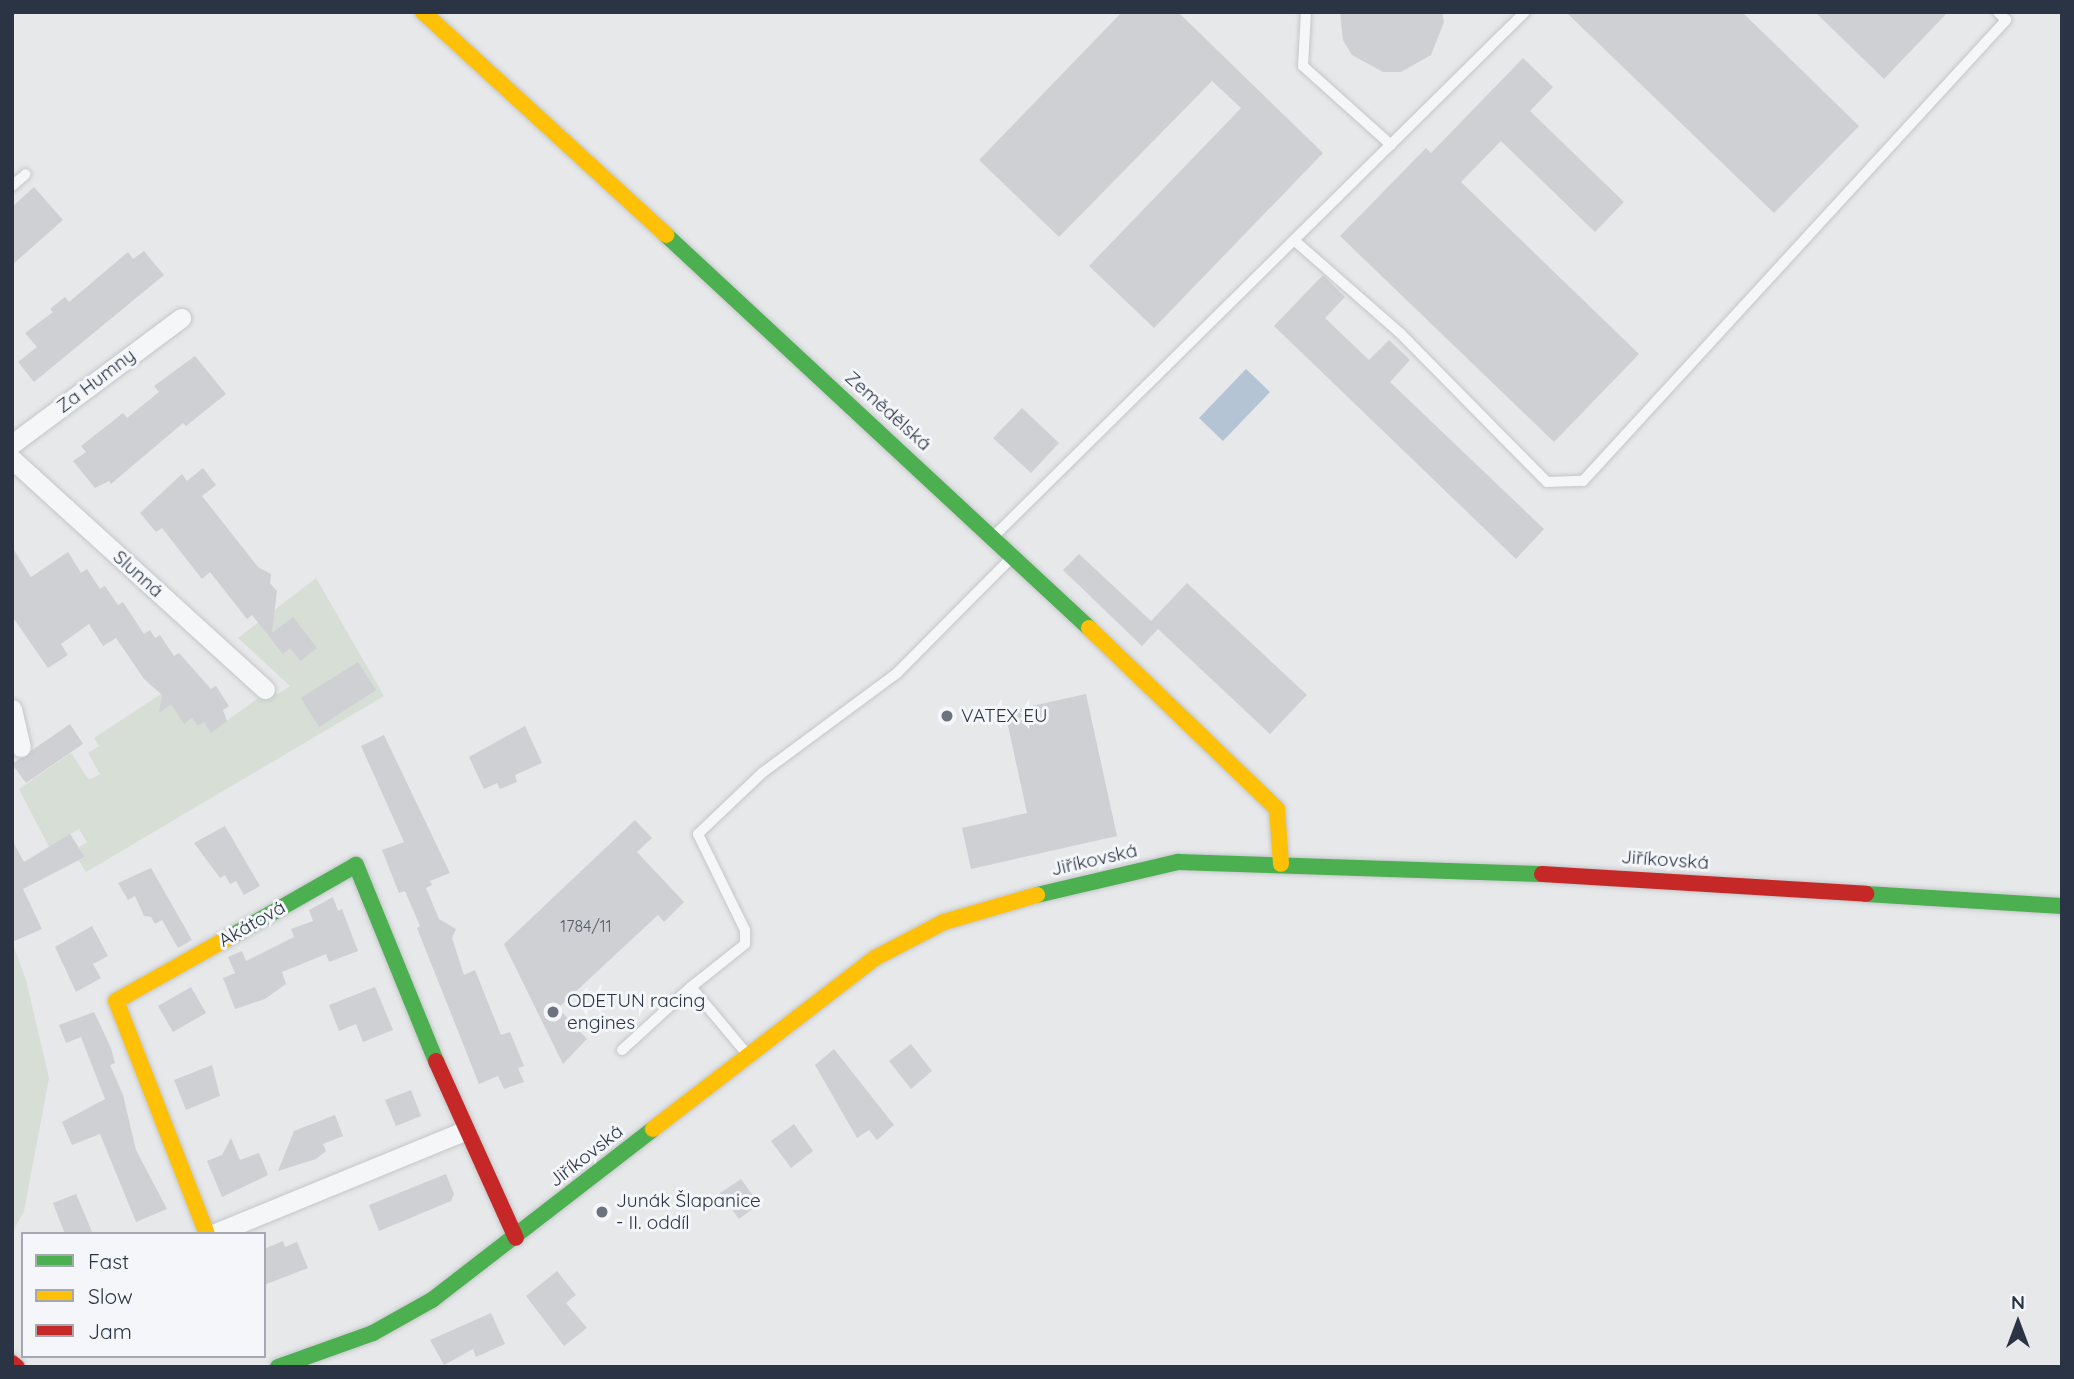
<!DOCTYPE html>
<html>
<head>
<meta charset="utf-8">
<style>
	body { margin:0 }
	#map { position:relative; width:2074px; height:1379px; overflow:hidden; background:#e6e8ea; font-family:Quicksand,sans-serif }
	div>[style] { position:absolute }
	.green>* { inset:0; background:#d6ded6 }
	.water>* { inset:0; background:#b4c4d5 }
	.building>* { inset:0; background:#ced0d3 }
	.roads { filter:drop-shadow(0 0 2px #c4c6c8) drop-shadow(0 0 2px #c4c6c8) }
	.lane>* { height:10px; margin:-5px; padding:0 5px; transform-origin:5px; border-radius:5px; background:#f5f6f7 }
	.street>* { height:19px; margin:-9.5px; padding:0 9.5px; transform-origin:9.5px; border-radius:9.5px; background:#f5f6f7 }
	.fast>* { height:16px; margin:-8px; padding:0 8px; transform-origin:8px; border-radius:8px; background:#4caf50 }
	.slow>* { height:16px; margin:-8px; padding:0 8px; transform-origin:8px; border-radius:8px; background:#ffc107 }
	.jam>* { height:16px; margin:-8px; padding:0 8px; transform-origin:8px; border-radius:8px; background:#c62828 }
	.dots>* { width:19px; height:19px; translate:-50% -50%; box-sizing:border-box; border:4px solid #f4f6f9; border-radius:50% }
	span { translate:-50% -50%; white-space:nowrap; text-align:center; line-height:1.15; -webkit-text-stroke:6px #f4f6f9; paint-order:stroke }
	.number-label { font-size:16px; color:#545c69 }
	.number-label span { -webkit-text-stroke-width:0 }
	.street-label { font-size:19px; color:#2b3445 }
	.poi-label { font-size:19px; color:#2b3445 }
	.left { translate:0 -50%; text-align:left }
	.frame { position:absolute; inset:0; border:14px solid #2b3445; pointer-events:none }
	.legend { position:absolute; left:21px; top:1232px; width:245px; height:126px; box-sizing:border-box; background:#f4f6f9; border:2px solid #a4a8b1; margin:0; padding:9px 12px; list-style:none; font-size:21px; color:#2b3445 }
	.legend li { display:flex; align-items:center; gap:14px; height:35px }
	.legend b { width:35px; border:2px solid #a4a8b1 }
	.north { position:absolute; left:1983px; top:1288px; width:70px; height:70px; -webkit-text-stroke:5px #f4f6f9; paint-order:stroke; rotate:0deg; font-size:19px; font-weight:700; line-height:28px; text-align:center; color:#2b3445 }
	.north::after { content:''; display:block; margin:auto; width:24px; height:32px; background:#2b3445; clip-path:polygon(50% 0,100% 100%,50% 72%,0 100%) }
</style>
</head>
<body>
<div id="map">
	<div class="green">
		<div style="clip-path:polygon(316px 578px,384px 696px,86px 872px,79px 861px,85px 857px,79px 847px,87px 842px,79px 829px,49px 847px,19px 789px,71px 753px,89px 780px,100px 774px,88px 753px,99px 746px,94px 738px,161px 694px,174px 702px,185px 723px,192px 718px,198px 726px,204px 722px,211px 732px,271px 689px,278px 694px,290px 686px,238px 638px)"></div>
		<div style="clip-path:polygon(14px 947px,26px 980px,49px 1078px,24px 1211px,12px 1233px)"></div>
	</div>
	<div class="water">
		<div style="clip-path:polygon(1246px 369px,1270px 392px,1223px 441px,1199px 418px)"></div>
	</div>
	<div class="building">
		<div style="clip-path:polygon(1122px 12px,1178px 12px,1323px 153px,1154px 328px,1089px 266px,1241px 108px,1212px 81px,1059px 237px,979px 160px)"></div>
		<div style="clip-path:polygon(1340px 12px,1442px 12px,1444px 22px,1431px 55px,1401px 72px,1383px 72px,1352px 55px,1343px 40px)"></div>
		<div style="clip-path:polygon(1566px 12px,1742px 12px,1859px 126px,1774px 213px)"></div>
		<div style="clip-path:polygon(1815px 12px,1948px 12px,1884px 79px)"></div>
		<div style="clip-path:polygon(1523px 58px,1553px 87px,1530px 111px,1624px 202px,1595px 232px,1501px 141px,1461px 182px,1639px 354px,1554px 442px,1340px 236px,1426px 148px,1431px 153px)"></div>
		<div style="clip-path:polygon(34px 187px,63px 220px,12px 265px,12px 207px)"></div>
		<div style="clip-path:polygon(144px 251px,164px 275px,34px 382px,18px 362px,37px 347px,25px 333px,53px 312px,50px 309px,65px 297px,69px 302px,128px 252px,133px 259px)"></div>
		<div style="clip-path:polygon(1323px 275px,1345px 297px,1325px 318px,1369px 360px,1389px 340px,1410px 360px,1390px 382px,1544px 529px,1516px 559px,1274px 326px)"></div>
		<div style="clip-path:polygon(195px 356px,226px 394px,186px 426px,183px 423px,111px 484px,109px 481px,95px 488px,73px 461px,86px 452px,81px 446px,123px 413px,127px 418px,159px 392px,154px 386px)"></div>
		<div style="clip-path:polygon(1022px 408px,1059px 443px,1031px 473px,993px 438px)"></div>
		<div style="clip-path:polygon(203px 468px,216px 485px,202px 496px,258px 567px,271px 574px,270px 583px,277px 591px,272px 633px,293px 617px,317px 648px,300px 661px,290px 648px,283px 654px,252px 615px,247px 619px,210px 572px,202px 579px,162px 528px,156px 532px,140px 513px,182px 474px,187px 481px)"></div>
		<div style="clip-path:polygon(12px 547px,31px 577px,68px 552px,81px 573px,87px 569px,100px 589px,105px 586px,118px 605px,123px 602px,144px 634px,150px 630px,155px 638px,160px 635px,174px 656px,179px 653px,211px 689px,216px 686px,229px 706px,223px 710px,227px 721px,211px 733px,204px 722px,198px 726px,192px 718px,184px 724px,171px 704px,159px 713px,162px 695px,144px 679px,116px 638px,103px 646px,89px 624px,61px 644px,68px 655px,48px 668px,12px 616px)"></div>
		<div style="clip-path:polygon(1079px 554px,1151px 621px,1187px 583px,1307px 695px,1270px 734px,1158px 629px,1142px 646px,1063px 570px)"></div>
		<div style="clip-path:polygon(358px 662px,376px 690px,319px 727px,301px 698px)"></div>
		<div style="clip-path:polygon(1086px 694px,1117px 836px,971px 869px,962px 828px,1027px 813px,1005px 712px)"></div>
		<div style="clip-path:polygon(70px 724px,83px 744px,26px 783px,12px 764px)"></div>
		<div style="clip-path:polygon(525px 726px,542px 763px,515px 775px,517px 782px,500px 789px,497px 783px,484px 789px,469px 757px)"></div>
		<div style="clip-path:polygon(384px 735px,450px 873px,430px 881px,432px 885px,426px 888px,439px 919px,456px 929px,452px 938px,464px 975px,475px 970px,501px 1035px,510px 1032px,524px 1066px,518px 1068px,524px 1082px,504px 1089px,498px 1076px,479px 1084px,417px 928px,420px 926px,405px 891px,399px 893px,382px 850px,404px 842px,361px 746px)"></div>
		<div style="clip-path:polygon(635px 820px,652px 838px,637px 852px,684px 902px,664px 922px,658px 915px,558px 1008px,587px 1039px,563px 1064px,504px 944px)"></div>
		<div style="clip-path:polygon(225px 826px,260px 886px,244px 895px,236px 881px,230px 884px,225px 875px,220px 878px,194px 843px)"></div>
		<div style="clip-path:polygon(70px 834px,85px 857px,23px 889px,42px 929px,12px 942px,12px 840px,24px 862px)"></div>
		<div style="clip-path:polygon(151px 868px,192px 940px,178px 948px,162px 920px,155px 924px,151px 917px,144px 916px,135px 896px,128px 900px,118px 883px)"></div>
		<div style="clip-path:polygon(333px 897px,338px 911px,342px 909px,358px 951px,329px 962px,326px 954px,282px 972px,286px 984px,265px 999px,235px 1009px,223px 978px,235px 973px,228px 957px,242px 951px,246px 961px,294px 937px,291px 929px,313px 921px,309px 910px)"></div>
		<div style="clip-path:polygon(92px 926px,108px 956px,93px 964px,101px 978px,76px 992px,55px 947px)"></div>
		<div style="clip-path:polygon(191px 987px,206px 1013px,173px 1032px,158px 1006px)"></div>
		<div style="clip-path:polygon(375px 987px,393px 1030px,363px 1042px,356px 1024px,339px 1031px,329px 1005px)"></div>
		<div style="clip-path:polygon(94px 1012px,111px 1048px,115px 1063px,110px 1065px,123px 1095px,136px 1150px,167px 1209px,136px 1222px,100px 1134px,72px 1145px,62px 1122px,105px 1099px,81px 1037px,66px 1043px,59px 1025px)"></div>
		<div style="clip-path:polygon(911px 1044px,932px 1071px,911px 1089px,889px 1061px)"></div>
		<div style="clip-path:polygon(834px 1049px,894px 1125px,877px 1140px,869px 1130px,857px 1138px,815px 1065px)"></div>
		<div style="clip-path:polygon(212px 1065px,220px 1096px,186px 1110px,174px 1080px)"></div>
		<div style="clip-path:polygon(411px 1090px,421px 1116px,396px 1126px,385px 1100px)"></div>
		<div style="clip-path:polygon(335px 1115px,343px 1136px,323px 1144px,326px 1151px,316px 1159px,278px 1171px,294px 1131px)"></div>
		<div style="clip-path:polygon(794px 1124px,813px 1151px,791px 1168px,771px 1141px)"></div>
		<div style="clip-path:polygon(231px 1138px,240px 1160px,259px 1153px,268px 1175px,222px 1197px,207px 1161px,222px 1155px)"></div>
		<div style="clip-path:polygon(446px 1174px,454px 1194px,451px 1201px,379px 1231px,369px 1205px)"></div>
		<div style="clip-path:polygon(741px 1179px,759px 1204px,739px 1219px,720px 1193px)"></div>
		<div style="clip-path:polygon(76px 1194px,93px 1234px,65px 1234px,53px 1203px)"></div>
		<div style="clip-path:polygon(283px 1241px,285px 1247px,297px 1242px,308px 1268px,264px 1285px,264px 1249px)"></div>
		<div style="clip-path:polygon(557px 1271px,576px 1295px,566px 1303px,587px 1328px,564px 1346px,526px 1296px)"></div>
		<div style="clip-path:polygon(491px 1313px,505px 1344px,476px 1357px,473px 1349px,444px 1365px,430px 1340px)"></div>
	</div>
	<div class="roads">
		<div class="lane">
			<div style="left:1306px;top:12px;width:54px;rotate:93.2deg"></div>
			<div style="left:1303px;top:66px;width:118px;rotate:41.9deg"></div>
			<div style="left:12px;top:186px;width:18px;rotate:-41deg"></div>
			<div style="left:1294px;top:240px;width:141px;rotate:41.3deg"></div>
			<div style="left:1400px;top:333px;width:209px;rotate:45.4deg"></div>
			<div style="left:1547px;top:482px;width:36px;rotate:-2deg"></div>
			<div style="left:1583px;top:481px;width:626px;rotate:-47.46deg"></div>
			<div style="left:2006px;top:20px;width:11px;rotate:-135deg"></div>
			<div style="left:994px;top:536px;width:746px;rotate:-44.62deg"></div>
			<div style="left:622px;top:1050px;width:93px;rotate:-42.4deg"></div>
			<div style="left:747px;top:1054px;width:87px;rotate:-129.9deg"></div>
			<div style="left:691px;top:987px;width:69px;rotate:-38.5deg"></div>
			<div style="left:745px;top:944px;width:14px;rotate:-90deg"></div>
			<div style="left:745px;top:930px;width:107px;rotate:-116.1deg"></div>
			<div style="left:698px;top:834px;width:88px;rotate:-43.6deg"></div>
			<div style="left:762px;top:773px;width:167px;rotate:-36.5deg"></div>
			<div style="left:896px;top:674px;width:166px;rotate:-45.2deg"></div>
		</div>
		<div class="street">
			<div style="left:12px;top:444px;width:211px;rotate:-36.7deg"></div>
			<div style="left:12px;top:459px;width:342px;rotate:42.3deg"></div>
			<div style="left:12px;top:709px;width:39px;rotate:77deg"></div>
			<div style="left:213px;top:1234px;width:271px;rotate:-22.3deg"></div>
		</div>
		<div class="fast">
			<div style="left:666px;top:235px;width:577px;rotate:42.89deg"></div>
			<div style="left:1866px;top:894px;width:196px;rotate:3.5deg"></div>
			<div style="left:1037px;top:895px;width:145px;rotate:-13.2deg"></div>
			<div style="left:1178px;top:862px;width:364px;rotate:1.9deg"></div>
			<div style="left:228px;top:938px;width:147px;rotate:-29.7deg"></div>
			<div style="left:356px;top:865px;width:212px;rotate:67.8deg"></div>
			<div style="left:278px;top:1367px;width:101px;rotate:-19.7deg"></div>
			<div style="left:373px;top:1333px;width:68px;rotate:-29.2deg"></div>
			<div style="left:432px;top:1300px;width:279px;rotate:-37.7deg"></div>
		</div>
		<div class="slow">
			<div style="left:423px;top:12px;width:330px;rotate:42.5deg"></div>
			<div style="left:1089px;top:628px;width:261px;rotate:43.9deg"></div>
			<div style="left:1277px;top:809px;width:55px;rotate:85.8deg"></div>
			<div style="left:653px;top:1129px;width:280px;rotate:-37.6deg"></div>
			<div style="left:875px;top:958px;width:78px;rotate:-27.6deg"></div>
			<div style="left:944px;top:922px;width:97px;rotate:-16.2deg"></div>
			<div style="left:207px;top:1234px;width:250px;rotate:-111.3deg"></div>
			<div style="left:116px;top:1001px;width:129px;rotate:-29.4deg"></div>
		</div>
		<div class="jam">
			<div style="left:1542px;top:874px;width:325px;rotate:3.5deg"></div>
			<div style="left:436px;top:1061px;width:194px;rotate:65.7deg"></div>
			<div style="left:12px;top:1363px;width:6px;rotate:39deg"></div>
		</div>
	</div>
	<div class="dots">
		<div style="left:947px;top:716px;background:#6c737f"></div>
		<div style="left:553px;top:1012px;background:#6c737f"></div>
		<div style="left:602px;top:1212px;background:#6c737f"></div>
	</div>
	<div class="number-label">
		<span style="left:586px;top:926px">1784/11</span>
	</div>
	<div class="street-label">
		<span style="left:96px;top:381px;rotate:-37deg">Za Humny</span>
		<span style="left:888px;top:411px;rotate:42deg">Zemědělská</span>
		<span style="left:138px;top:574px;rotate:42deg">Slunná</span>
		<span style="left:1094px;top:860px;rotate:-13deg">Jiříkovská</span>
		<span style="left:1665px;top:860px;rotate:4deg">Jiříkovská</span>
		<span style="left:252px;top:924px;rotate:-30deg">Akátová</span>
		<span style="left:586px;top:1156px;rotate:-38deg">Jiříkovská</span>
	</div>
	<div class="poi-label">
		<span class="left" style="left:961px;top:716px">VATEX EU</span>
		<span class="left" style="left:567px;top:1012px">ODETUN racing<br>engines</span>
		<span class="left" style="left:616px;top:1212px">Junák Šlapanice<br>- II. oddíl</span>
	</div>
	<div class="frame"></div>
	<ul class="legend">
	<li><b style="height:9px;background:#4caf50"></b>Fast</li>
	<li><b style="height:9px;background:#ffc107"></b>Slow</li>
	<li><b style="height:9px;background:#c62828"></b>Jam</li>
	</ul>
	<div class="north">N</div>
</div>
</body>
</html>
